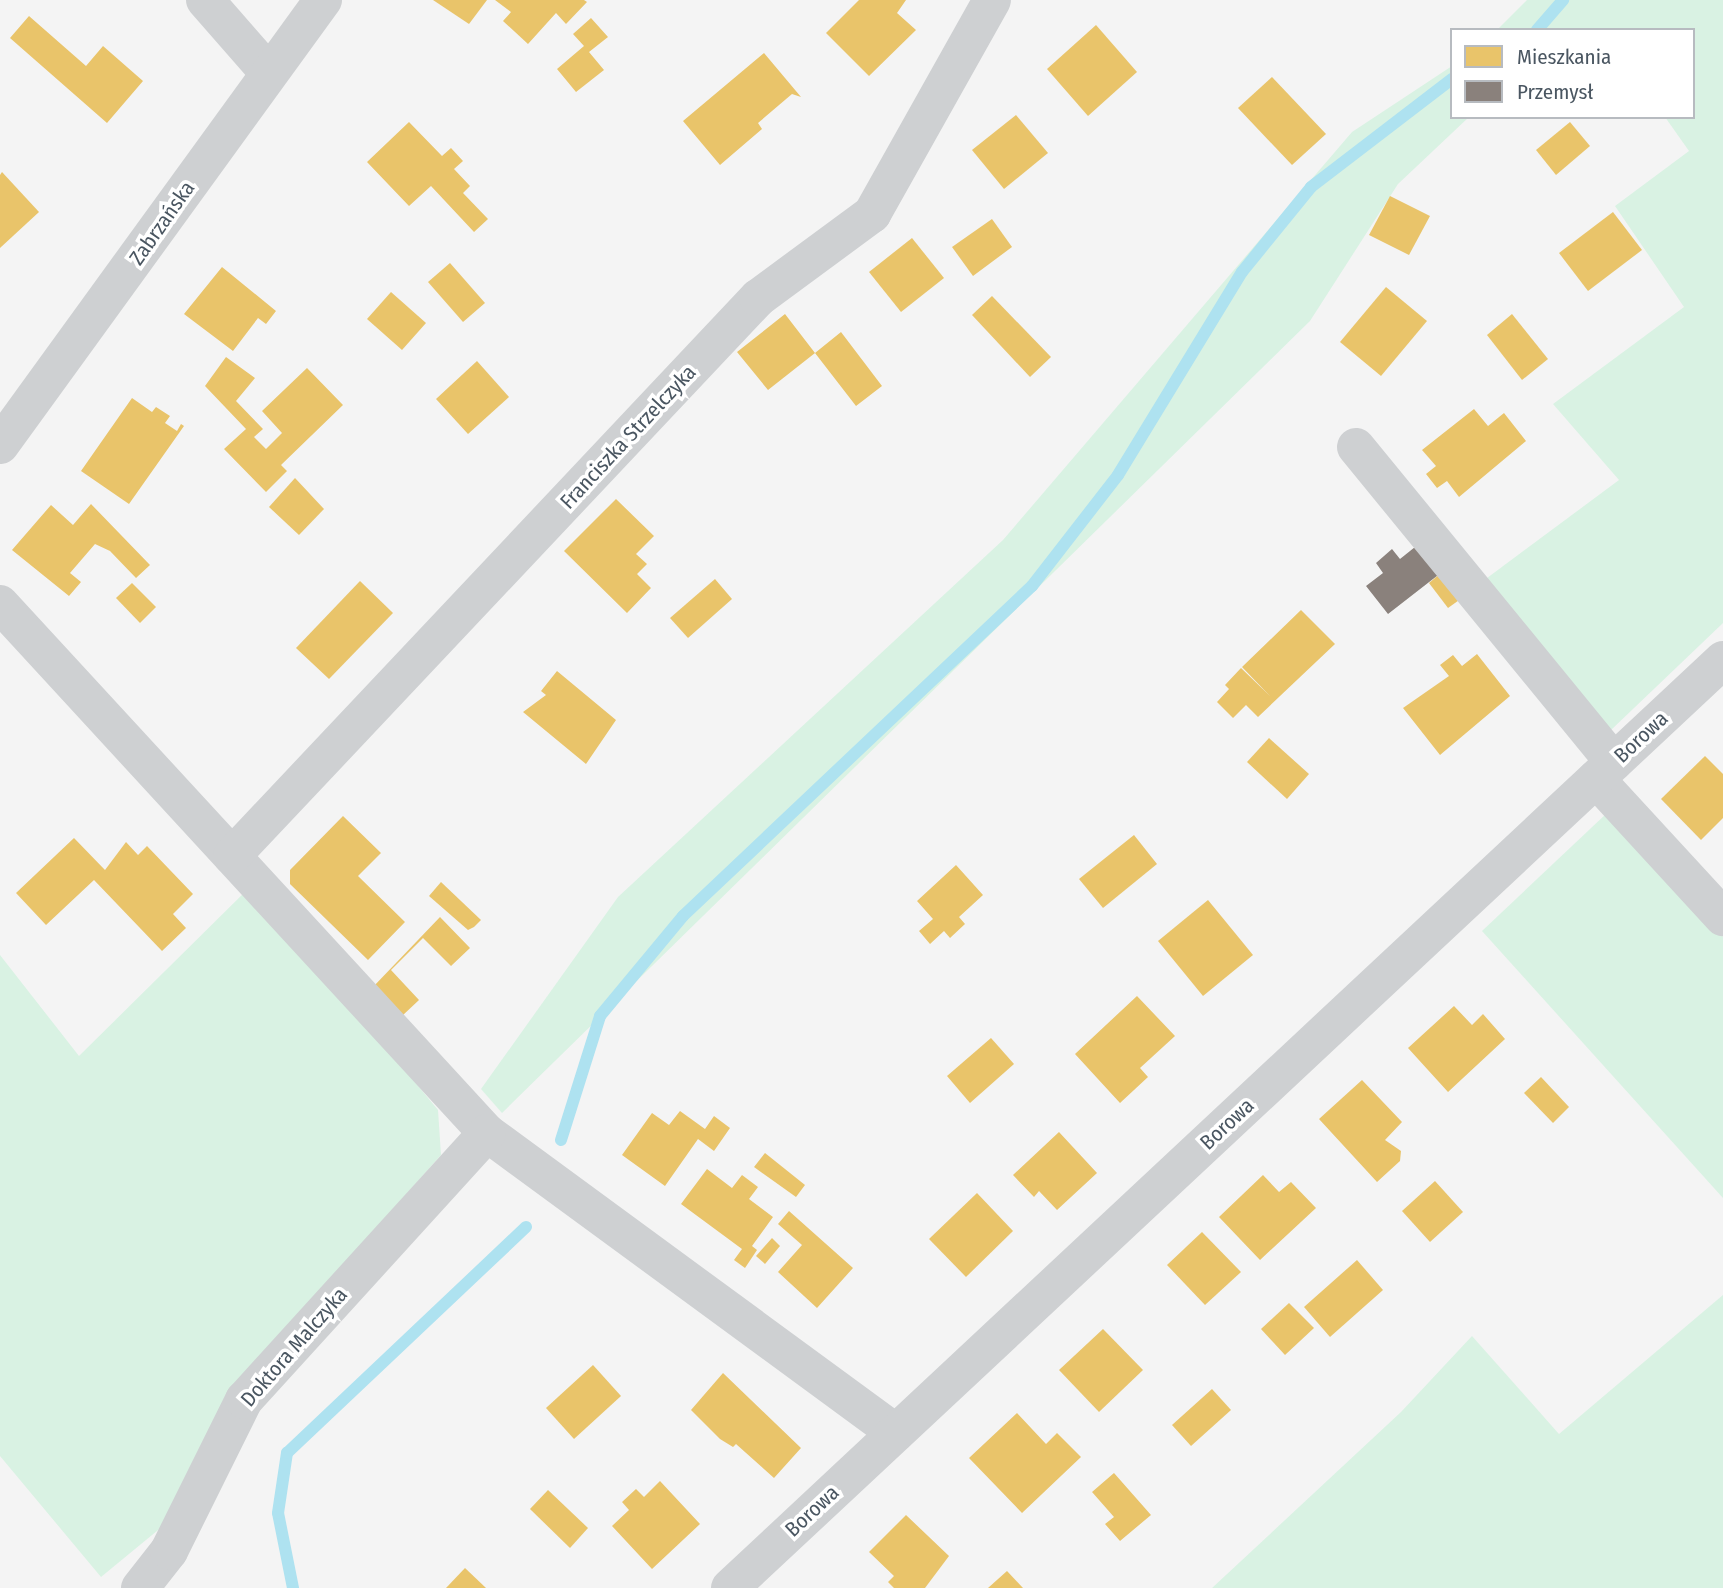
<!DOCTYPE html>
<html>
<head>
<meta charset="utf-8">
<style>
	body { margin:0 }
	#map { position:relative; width:1723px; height:1588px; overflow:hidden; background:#f4f4f4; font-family:"Fira Sans Condensed",sans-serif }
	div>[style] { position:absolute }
	.green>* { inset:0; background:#d9f2e3 }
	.homes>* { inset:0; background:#e9c46a }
	.industry>* { inset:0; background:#8a817c }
	.stream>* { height:12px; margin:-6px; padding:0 6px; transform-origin:6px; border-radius:6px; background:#aee2f0 }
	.minor>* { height:38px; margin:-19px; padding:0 19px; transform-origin:19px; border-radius:19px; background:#ced0d2 }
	span { translate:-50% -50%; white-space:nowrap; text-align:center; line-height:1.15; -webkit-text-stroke:7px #fff; paint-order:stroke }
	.street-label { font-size:21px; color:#4a5661 }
	.legend { position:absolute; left:1450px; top:28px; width:245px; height:91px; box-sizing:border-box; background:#fff; border:2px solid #b7bbc0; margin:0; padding:9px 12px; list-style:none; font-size:21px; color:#4a5661 }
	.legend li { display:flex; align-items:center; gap:14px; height:35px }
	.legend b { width:35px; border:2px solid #b7bbc0 }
</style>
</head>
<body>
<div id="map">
	<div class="green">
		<div style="clip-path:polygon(1527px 0,1723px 0,1723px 623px,1611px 730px,1479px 584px,1619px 480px,1553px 404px,1684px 307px,1615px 206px,1689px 151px,1665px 117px,1693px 117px,1693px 30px,1497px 30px)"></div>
		<div style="clip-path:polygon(1452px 66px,1452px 117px,1469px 117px,1398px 184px,1310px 321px,502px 1113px,481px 1089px,618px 897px,1003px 540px,1352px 132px)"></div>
		<div style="clip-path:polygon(1607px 813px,1723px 937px,1723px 1198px,1482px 931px)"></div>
		<div style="clip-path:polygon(252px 885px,438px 1110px,441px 1155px,230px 1393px,163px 1526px,101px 1577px,0 1456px,0 955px,79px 1056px)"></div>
		<div style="clip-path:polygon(1723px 1295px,1723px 1588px,1212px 1588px,1401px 1412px,1472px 1336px,1559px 1434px)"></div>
	</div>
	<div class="homes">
		<div style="clip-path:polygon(433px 0,487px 0,469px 24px)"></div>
		<div style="clip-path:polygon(495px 0,584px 0,587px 2px,566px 24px,556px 13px,528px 44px,503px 21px,511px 12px)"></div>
		<div style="clip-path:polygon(859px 0,906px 0,897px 13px,916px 30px,869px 76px,826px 33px)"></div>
		<div style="clip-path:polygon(29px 16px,86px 66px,103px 46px,143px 81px,107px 123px,10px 38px)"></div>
		<div style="clip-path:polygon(591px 18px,608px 37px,589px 52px,604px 70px,576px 92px,557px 69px,584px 46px,573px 34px)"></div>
		<div style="clip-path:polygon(1096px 25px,1137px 72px,1088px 116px,1047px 69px)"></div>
		<div style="clip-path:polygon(764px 53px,801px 97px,792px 94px,758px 123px,762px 129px,720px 165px,683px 121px)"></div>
		<div style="clip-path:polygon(1272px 77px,1326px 134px,1292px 165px,1238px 108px)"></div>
		<div style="clip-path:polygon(1016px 115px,1048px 153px,1004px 189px,972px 150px)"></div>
		<div style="clip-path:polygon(409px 122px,442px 156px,451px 148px,463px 161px,454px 169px,470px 186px,463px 193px,488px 219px,474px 232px,431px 186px,409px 206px,367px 162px)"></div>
		<div style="clip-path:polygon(1570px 122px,1590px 146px,1556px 175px,1536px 150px)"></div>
		<div style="clip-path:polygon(2px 172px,39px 212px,0 248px,0 175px)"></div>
		<div style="clip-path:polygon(1390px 196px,1430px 216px,1409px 255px,1369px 235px)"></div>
		<div style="clip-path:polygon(1613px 212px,1642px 250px,1588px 291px,1559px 253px)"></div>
		<div style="clip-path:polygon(992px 219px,1012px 247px,973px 276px,952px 247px)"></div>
		<div style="clip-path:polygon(912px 238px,944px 278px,901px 312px,869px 272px)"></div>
		<div style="clip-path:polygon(450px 263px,485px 303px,463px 322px,428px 282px)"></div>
		<div style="clip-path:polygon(222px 267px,276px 311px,266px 324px,258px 318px,233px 351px,184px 314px)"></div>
		<div style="clip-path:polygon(1386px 287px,1427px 321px,1381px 376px,1340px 342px)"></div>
		<div style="clip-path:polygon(391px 292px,426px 323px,402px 350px,367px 319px)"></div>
		<div style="clip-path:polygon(992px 296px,1051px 357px,1030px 377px,972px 315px)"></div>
		<div style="clip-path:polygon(785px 314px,815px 353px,841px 332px,882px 386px,856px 406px,815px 353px,768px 390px,737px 352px)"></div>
		<div style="clip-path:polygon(1512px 314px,1548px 359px,1522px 380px,1487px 335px)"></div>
		<div style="clip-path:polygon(226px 357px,255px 378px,236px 401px,263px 429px,254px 437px,266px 449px,282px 433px,262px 411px,307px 368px,343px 405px,281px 465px,287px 471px,266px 492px,224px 449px,246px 429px,205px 386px)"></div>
		<div style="clip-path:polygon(477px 361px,509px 397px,468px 434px,436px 399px)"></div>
		<div style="clip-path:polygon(132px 398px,152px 412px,156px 407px,170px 416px,165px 423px,177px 431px,181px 424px,184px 426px,129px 504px,81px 471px)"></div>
		<div style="clip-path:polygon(1474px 409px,1488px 426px,1504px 413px,1526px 441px,1459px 497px,1447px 481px,1437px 488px,1426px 474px,1436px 466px,1422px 450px)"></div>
		<div style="clip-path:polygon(295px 478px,324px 509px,299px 535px,269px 507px)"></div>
		<div style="clip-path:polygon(616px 499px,654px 536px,636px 554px,647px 564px,637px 574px,651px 588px,627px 613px,564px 551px)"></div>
		<div style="clip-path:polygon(91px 504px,150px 565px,136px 578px,110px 551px,95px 544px,70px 573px,81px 582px,69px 596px,12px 550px,51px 505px,73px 525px)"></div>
		<div style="clip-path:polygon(1442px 572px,1462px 598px,1448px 608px,1429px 583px)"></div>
		<div style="clip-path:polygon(715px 579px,732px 599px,688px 638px,670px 618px)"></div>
		<div style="clip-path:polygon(360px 581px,393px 613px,329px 679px,296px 648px)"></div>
		<div style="clip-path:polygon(132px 583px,156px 607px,140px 623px,116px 598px)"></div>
		<div style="clip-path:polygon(1301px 610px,1335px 644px,1258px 717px,1246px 705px,1233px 718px,1217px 702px,1229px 689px,1225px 685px,1241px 668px,1270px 696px,1242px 667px)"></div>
		<div style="clip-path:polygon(1477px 654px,1510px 696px,1440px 755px,1403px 708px,1449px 676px,1440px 665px,1453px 655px,1462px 666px)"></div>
		<div style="clip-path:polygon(557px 671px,616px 720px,586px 764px,523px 712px,546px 695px,541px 691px)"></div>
		<div style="clip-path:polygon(1269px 738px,1309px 774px,1287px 799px,1247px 762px)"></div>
		<div style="clip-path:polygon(1705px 756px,1723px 774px,1723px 818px,1701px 840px,1661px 799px)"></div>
		<div style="clip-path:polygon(343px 816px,381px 853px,358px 876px,405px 922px,368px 960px,290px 884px,290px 870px)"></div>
		<div style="clip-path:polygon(1134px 835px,1157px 864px,1103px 908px,1079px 879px)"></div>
		<div style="clip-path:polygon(74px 838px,105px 870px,126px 842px,138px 855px,147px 846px,193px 894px,173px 914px,186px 928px,162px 951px,94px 880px,46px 925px,16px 893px)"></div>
		<div style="clip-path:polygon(956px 865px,983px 895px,959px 917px,965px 924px,950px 938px,944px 931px,930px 944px,919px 931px,933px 919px,917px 901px)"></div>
		<div style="clip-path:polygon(441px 882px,481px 920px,474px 927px,468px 930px,429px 896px)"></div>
		<div style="clip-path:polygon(1208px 900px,1253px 955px,1203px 996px,1158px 941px)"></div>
		<div style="clip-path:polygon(440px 917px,470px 948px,451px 966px,423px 938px,391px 970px,419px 1000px,402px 1016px,373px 987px)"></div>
		<div style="clip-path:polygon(1137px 996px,1175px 1036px,1140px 1068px,1148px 1077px,1120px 1103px,1075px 1054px)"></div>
		<div style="clip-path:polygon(1454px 1006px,1472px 1025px,1483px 1014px,1505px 1039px,1448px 1092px,1408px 1048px)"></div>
		<div style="clip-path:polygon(991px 1038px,1014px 1064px,970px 1103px,947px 1076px)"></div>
		<div style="clip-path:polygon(1541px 1077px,1569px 1107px,1553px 1123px,1524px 1093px)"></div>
		<div style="clip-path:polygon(1362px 1080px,1402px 1122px,1385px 1140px,1401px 1151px,1400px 1161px,1377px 1182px,1319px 1119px)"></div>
		<div style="clip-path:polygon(680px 1111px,705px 1129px,714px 1116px,730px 1128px,714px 1151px,698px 1139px,665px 1186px,622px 1155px,652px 1113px,669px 1125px)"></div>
		<div style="clip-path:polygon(1059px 1132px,1097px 1173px,1057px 1210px,1039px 1191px,1034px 1197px,1013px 1175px)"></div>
		<div style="clip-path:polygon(765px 1153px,805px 1185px,796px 1197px,754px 1167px)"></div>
		<div style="clip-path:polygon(707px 1169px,732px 1188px,742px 1175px,758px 1187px,749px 1199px,773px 1217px,752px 1246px,757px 1250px,745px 1268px,734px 1260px,742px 1249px,681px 1204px)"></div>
		<div style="clip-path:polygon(1263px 1175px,1279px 1192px,1291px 1182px,1316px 1208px,1260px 1260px,1219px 1217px)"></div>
		<div style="clip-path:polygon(1435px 1181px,1463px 1212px,1430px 1242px,1402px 1211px)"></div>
		<div style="clip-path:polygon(977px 1193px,1013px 1231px,966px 1277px,929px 1239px)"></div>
		<div style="clip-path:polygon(789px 1211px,853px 1268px,817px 1308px,778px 1272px,802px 1245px,778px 1224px)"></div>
		<div style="clip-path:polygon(1202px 1232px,1241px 1272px,1205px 1305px,1167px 1265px)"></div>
		<div style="clip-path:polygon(772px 1238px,780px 1246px,765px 1264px,756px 1256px)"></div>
		<div style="clip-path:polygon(1357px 1260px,1383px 1290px,1330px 1337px,1304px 1307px)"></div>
		<div style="clip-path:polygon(1289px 1303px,1314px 1328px,1285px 1355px,1261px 1329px)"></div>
		<div style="clip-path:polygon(1103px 1329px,1143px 1370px,1099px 1412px,1059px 1370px)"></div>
		<div style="clip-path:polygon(593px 1365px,621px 1396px,574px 1439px,546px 1408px)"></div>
		<div style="clip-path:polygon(723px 1373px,801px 1448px,774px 1478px,736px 1444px,733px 1447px,720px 1439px,691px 1410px)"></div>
		<div style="clip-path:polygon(1212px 1389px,1231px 1410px,1191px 1446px,1172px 1425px)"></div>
		<div style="clip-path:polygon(1017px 1413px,1046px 1444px,1057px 1433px,1081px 1457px,1022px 1513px,969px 1458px)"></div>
		<div style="clip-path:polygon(1114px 1473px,1151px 1515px,1120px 1541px,1105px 1524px,1114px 1517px,1092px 1492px)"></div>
		<div style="clip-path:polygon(660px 1481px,700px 1524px,652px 1569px,612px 1526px,629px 1510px,622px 1502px,636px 1489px,644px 1497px)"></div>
		<div style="clip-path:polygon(548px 1490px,588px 1528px,570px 1548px,530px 1509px)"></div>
		<div style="clip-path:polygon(906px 1515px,949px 1556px,925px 1588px,894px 1588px,888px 1582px,894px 1576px,869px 1552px)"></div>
		<div style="clip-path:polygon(465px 1568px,486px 1588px,446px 1588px)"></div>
		<div style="clip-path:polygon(1007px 1571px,1023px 1588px,988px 1588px)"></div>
	</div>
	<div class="industry">
		<div style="clip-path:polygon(1420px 543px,1442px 572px,1388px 614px,1366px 586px,1383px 573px,1376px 563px,1392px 549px,1400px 559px)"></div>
	</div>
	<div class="stream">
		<div style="left:1537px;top:30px;width:40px;rotate:-49deg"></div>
		<div style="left:561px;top:1140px;width:130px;rotate:-72.5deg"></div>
		<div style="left:600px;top:1016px;width:130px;rotate:-50.3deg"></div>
		<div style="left:683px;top:916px;width:480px;rotate:-43.4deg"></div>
		<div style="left:1032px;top:586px;width:140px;rotate:-52.2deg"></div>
		<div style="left:1118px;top:475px;width:238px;rotate:-58.6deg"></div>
		<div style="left:1242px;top:272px;width:109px;rotate:-50.9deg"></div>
		<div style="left:1311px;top:187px;width:178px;rotate:-37.5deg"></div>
		<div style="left:293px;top:1588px;width:76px;rotate:-101.3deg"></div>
		<div style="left:278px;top:1513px;width:61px;rotate:-81.5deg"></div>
		<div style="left:287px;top:1453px;width:329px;rotate:-43.4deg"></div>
	</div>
	<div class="minor">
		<div style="left:205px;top:0;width:97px;rotate:48.8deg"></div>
		<div style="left:0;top:445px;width:550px;rotate:-54.03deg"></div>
		<div style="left:1356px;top:447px;width:407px;rotate:50.7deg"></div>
		<div style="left:0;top:604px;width:719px;rotate:47.37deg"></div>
		<div style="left:487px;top:1133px;width:507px;rotate:36.26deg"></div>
		<div style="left:1596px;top:779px;width:188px;rotate:47.4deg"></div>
		<div style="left:232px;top:856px;width:767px;rotate:-46.69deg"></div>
		<div style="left:758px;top:298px;width:142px;rotate:-36.4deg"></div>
		<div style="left:872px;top:214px;width:245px;rotate:-60.7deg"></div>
		<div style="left:140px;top:1588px;width:47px;rotate:-51.9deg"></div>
		<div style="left:169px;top:1551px;width:169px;rotate:-63.6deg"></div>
		<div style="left:244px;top:1400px;width:361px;rotate:-47.7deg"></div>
		<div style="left:730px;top:1588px;width:1359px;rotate:-43.06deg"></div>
	</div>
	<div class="street-label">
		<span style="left:162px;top:223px;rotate:-55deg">Zabrzańska</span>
		<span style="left:628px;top:437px;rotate:-47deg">Franciszka Strzelczyka</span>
		<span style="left:1641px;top:737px;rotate:-43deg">Borowa</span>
		<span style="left:1227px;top:1124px;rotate:-43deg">Borowa</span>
		<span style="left:294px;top:1347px;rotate:-49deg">Doktora Malczyka</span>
		<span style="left:812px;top:1511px;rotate:-43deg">Borowa</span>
	</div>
	<ul class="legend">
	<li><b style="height:19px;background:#e9c46a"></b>Mieszkania</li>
	<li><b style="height:19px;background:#8a817c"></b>Przemysł</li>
	</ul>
</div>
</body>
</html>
